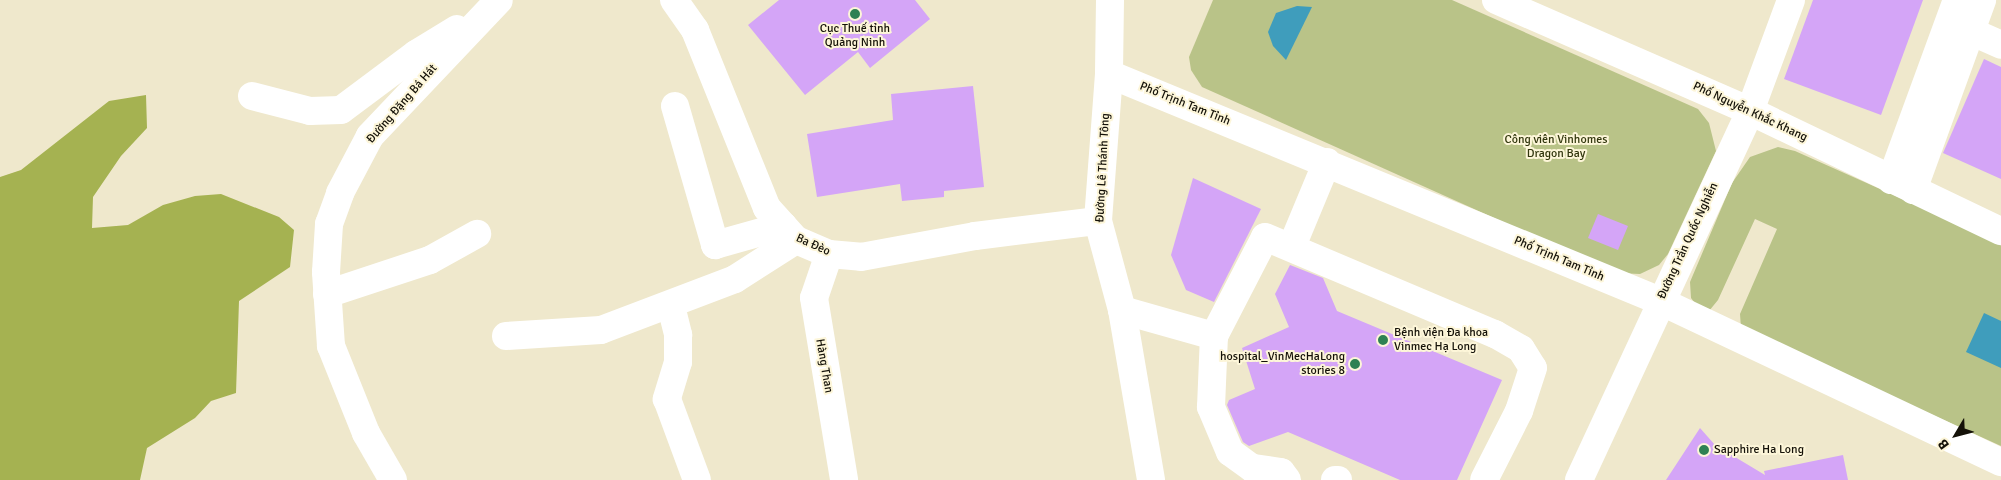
<!DOCTYPE html>
<html>
<head>
<meta charset="utf-8">
<style>
	body { margin:0 }
	#map { position:relative; width:2001px; height:480px; overflow:hidden; background:#efe8cc; font-family:Signika,sans-serif }
	div>[style] { position:absolute }
	.green>* { inset:0; background:#b9c388 }
	.forest>* { inset:0; background:#a5b251 }
	.water>* { inset:0; background:#3f9dbc }
	.building>* { inset:0; background:#d4a5f7 }
	.minor>* { height:28px; margin:-14px; padding:0 14px; transform-origin:14px; border-radius:14px; background:#fff }
	.dots>* { width:14px; height:14px; translate:-50% -50%; box-sizing:border-box; border:2px solid #fdf6d9; border-radius:50% }
	span { translate:-50% -50%; white-space:nowrap; text-align:center; line-height:1.15; -webkit-text-stroke:4px #fdf6d9; paint-order:stroke }
	.poi-label { font-size:12px; color:#141108 }
	.left { translate:0 -50%; text-align:left }
	.right { translate:-100% -50%; text-align:right }
	.street-label { font-size:12px; color:#141108 }
	.park-label { font-size:12px; color:#32370e }
	.north { position:absolute; left:1931px; top:410px; width:50px; height:50px; -webkit-text-stroke:4px #fdf6d9; paint-order:stroke; rotate:233deg; font-size:14px; font-weight:700; line-height:20px; text-align:center; color:#141108 }
	.north::after { content:''; display:block; margin:auto; width:18px; height:22px; background:#141108; clip-path:polygon(50% 0,100% 100%,50% 72%,0 100%) }
</style>
</head>
<body>
<div id="map">
	<div class="green">
		<div style="clip-path:polygon(1213px 0,1452px 0,1698px 109px,1709px 123px,1716px 151px,1668px 254px,1659px 265px,1640px 274px,1617px 273px,1202px 87px,1191px 70px,1189px 57px)"></div>
		<div style="clip-path:polygon(1778px 147px,1795px 151px,2001px 243px,2001px 446px,1741px 328px,1740px 314px,1777px 229px,1755px 219px,1718px 300px,1709px 311px,1698px 307px,1691px 298px,1690px 282px,1732px 183px,1750px 157px)"></div>
	</div>
	<div class="forest">
		<div style="clip-path:polygon(146px 95px,147px 128px,121px 156px,93px 197px,92px 228px,128px 225px,163px 205px,195px 196px,221px 194px,279px 217px,294px 230px,290px 267px,239px 301px,236px 393px,211px 401px,195px 418px,147px 448px,140px 480px,0 480px,0 177px,21px 170px,109px 101px)"></div>
	</div>
	<div class="water">
		<div style="clip-path:polygon(1297px 6px,1312px 7px,1286px 60px,1273px 46px,1268px 32px,1276px 13px)"></div>
		<div style="clip-path:polygon(1984px 313px,2001px 321px,2001px 368px,1966px 352px)"></div>
	</div>
	<div class="building">
		<div style="clip-path:polygon(779px 0,915px 0,930px 19px,870px 68px,858px 52px,805px 95px,748px 25px)"></div>
		<div style="clip-path:polygon(1813px 0,1923px 0,1881px 115px,1784px 79px)"></div>
		<div style="clip-path:polygon(1984px 59px,2001px 67px,2001px 179px,1943px 153px)"></div>
		<div style="clip-path:polygon(973px 86px,984px 187px,944px 191px,944px 197px,902px 201px,900px 184px,817px 197px,807px 134px,893px 120px,891px 94px)"></div>
		<div style="clip-path:polygon(1193px 178px,1261px 209px,1214px 302px,1186px 290px,1171px 255px)"></div>
		<div style="clip-path:polygon(1598px 214px,1628px 226px,1618px 250px,1588px 238px)"></div>
		<div style="clip-path:polygon(1290px 265px,1323px 278px,1337px 311px,1502px 380px,1457px 480px,1400px 480px,1288px 432px,1249px 446px,1243px 442px,1227px 405px,1229px 400px,1255px 389px,1242px 348px,1289px 327px,1275px 294px)"></div>
		<div style="clip-path:polygon(1700px 428px,1715px 445px,1765px 475px,1764px 471px,1843px 455px,1848px 480px,1666px 480px)"></div>
	</div>
	<div class="minor">
		<div style="left:674px;top:0;width:37px;rotate:55deg"></div>
		<div style="left:695px;top:30px;width:192px;rotate:68deg"></div>
		<div style="left:767px;top:208px;width:43px;rotate:47.8deg"></div>
		<div style="left:796px;top:240px;width:36px;rotate:23deg"></div>
		<div style="left:829px;top:254px;width:32px;rotate:5deg"></div>
		<div style="left:861px;top:257px;width:116px;rotate:-10.4deg"></div>
		<div style="left:975px;top:236px;width:124px;rotate:-7deg"></div>
		<div style="left:1110px;top:0;width:74px;rotate:90.8deg"></div>
		<div style="left:1109px;top:74px;width:147px;rotate:94.3deg"></div>
		<div style="left:1098px;top:221px;width:92px;rotate:74.9deg"></div>
		<div style="left:1122px;top:310px;width:172px;rotate:80.3deg"></div>
		<div style="left:1496px;top:0;width:277px;rotate:23.6deg"></div>
		<div style="left:1750px;top:111px;width:278px;rotate:25.6deg"></div>
		<div style="left:1970px;top:31px;width:34px;rotate:24deg"></div>
		<div style="left:1109px;top:74px;width:596px;rotate:22.39deg"></div>
		<div style="left:1660px;top:301px;width:377px;rotate:25.3deg"></div>
		<div style="left:252px;top:96px;width:60px;rotate:14.5deg"></div>
		<div style="left:310px;top:111px;width:31px;rotate:-2deg"></div>
		<div style="left:341px;top:110px;width:94px;rotate:-36.7deg"></div>
		<div style="left:416px;top:54px;width:48px;rotate:-31.4deg"></div>
		<div style="left:675px;top:106px;width:145px;rotate:73.9deg"></div>
		<div style="left:715px;top:245px;width:71px;rotate:-15.6deg"></div>
		<div style="left:1891px;top:180px;width:192px;rotate:-69.9deg"></div>
		<div style="left:1913px;top:190px;width:202px;rotate:-70deg"></div>
		<div style="left:1292px;top:246px;width:91px;rotate:-67.4deg"></div>
		<div style="left:829px;top:254px;width:46px;rotate:108.8deg"></div>
		<div style="left:814px;top:298px;width:184px;rotate:80.6deg"></div>
		<div style="left:327px;top:294px;width:108px;rotate:-18.3deg"></div>
		<div style="left:430px;top:260px;width:54px;rotate:-29deg"></div>
		<div style="left:671px;top:306px;width:30px;rotate:76deg"></div>
		<div style="left:678px;top:335px;width:27px;rotate:90deg"></div>
		<div style="left:678px;top:362px;width:39px;rotate:107deg"></div>
		<div style="left:667px;top:399px;width:86px;rotate:69.7deg"></div>
		<div style="left:1122px;top:310px;width:96px;rotate:15.8deg"></div>
		<div style="left:506px;top:336px;width:95px;rotate:-3.6deg"></div>
		<div style="left:601px;top:330px;width:143px;rotate:-20.8deg"></div>
		<div style="left:735px;top:279px;width:72px;rotate:-32.6deg"></div>
		<div style="left:393px;top:480px;width:54px;rotate:-119.9deg"></div>
		<div style="left:366px;top:433px;width:94px;rotate:-111.9deg"></div>
		<div style="left:331px;top:346px;width:74px;rotate:-93.9deg"></div>
		<div style="left:326px;top:272px;width:48px;rotate:-86.4deg"></div>
		<div style="left:329px;top:224px;width:33px;rotate:-70deg"></div>
		<div style="left:340px;top:193px;width:64px;rotate:-62.2deg"></div>
		<div style="left:370px;top:136px;width:187px;rotate:-46.5deg"></div>
		<div style="left:1287px;top:480px;width:10px;rotate:-127deg"></div>
		<div style="left:1281px;top:472px;width:29px;rotate:-172deg"></div>
		<div style="left:1252px;top:468px;width:27px;rotate:-144deg"></div>
		<div style="left:1230px;top:452px;width:49px;rotate:-112.9deg"></div>
		<div style="left:1211px;top:407px;width:71px;rotate:-87.6deg"></div>
		<div style="left:1214px;top:336px;width:111px;rotate:-62.7deg"></div>
		<div style="left:1265px;top:237px;width:250px;rotate:22.9deg"></div>
		<div style="left:1495px;top:334px;width:30px;rotate:30deg"></div>
		<div style="left:1521px;top:349px;width:22px;rotate:58deg"></div>
		<div style="left:1533px;top:368px;width:45px;rotate:108deg"></div>
		<div style="left:1519px;top:411px;width:77px;rotate:116.9deg"></div>
		<div style="left:1335px;top:480px;width:3px"></div>
		<div style="left:1579px;top:480px;width:407px;rotate:-65.1deg"></div>
		<div style="left:1750px;top:111px;width:118px;rotate:-69.7deg"></div>
	</div>
	<div class="dots">
		<div style="left:855px;top:14px;background:#2e8153"></div>
		<div style="left:1383px;top:340px;background:#2e8153"></div>
		<div style="left:1355px;top:364px;background:#2e8153"></div>
		<div style="left:1704px;top:450px;background:#2e8153"></div>
	</div>
	<div class="poi-label">
		<span style="left:855px;top:36px">Cục Thuế tỉnh<br>Quảng Ninh</span>
		<span class="left" style="left:1394px;top:340px">Bệnh viện Đa khoa<br>Vinmec Hạ Long</span>
		<span class="right" style="left:1345px;top:364px">hospital_VinMecHaLong<br>stories 8</span>
		<span class="left" style="left:1714px;top:450px">Sapphire Ha Long</span>
	</div>
	<div class="street-label">
		<span style="left:402px;top:104px;rotate:-49deg">Đường Đặng Bá Hát</span>
		<span style="left:1185px;top:104px;rotate:22deg">Phố Trịnh Tam Tỉnh</span>
		<span style="left:1750px;top:112px;rotate:25deg">Phố Nguyễn Khắc Khang</span>
		<span style="left:1103px;top:168px;rotate:-87deg">Đường Lê Thánh Tông</span>
		<span style="left:1688px;top:241px;rotate:-65deg">Đường Trần Quốc Nghiễn</span>
		<span style="left:813px;top:245px;rotate:24deg">Ba Đèo</span>
		<span style="left:1559px;top:259px;rotate:23deg">Phố Trịnh Tam Tỉnh</span>
		<span style="left:824px;top:366px;rotate:80deg">Hàng Than</span>
	</div>
	<div class="park-label">
		<span style="left:1556px;top:147px">Công viên Vinhomes<br>Dragon Bay</span>
	</div>
	<div class="north">B</div>
</div>
</body>
</html>
